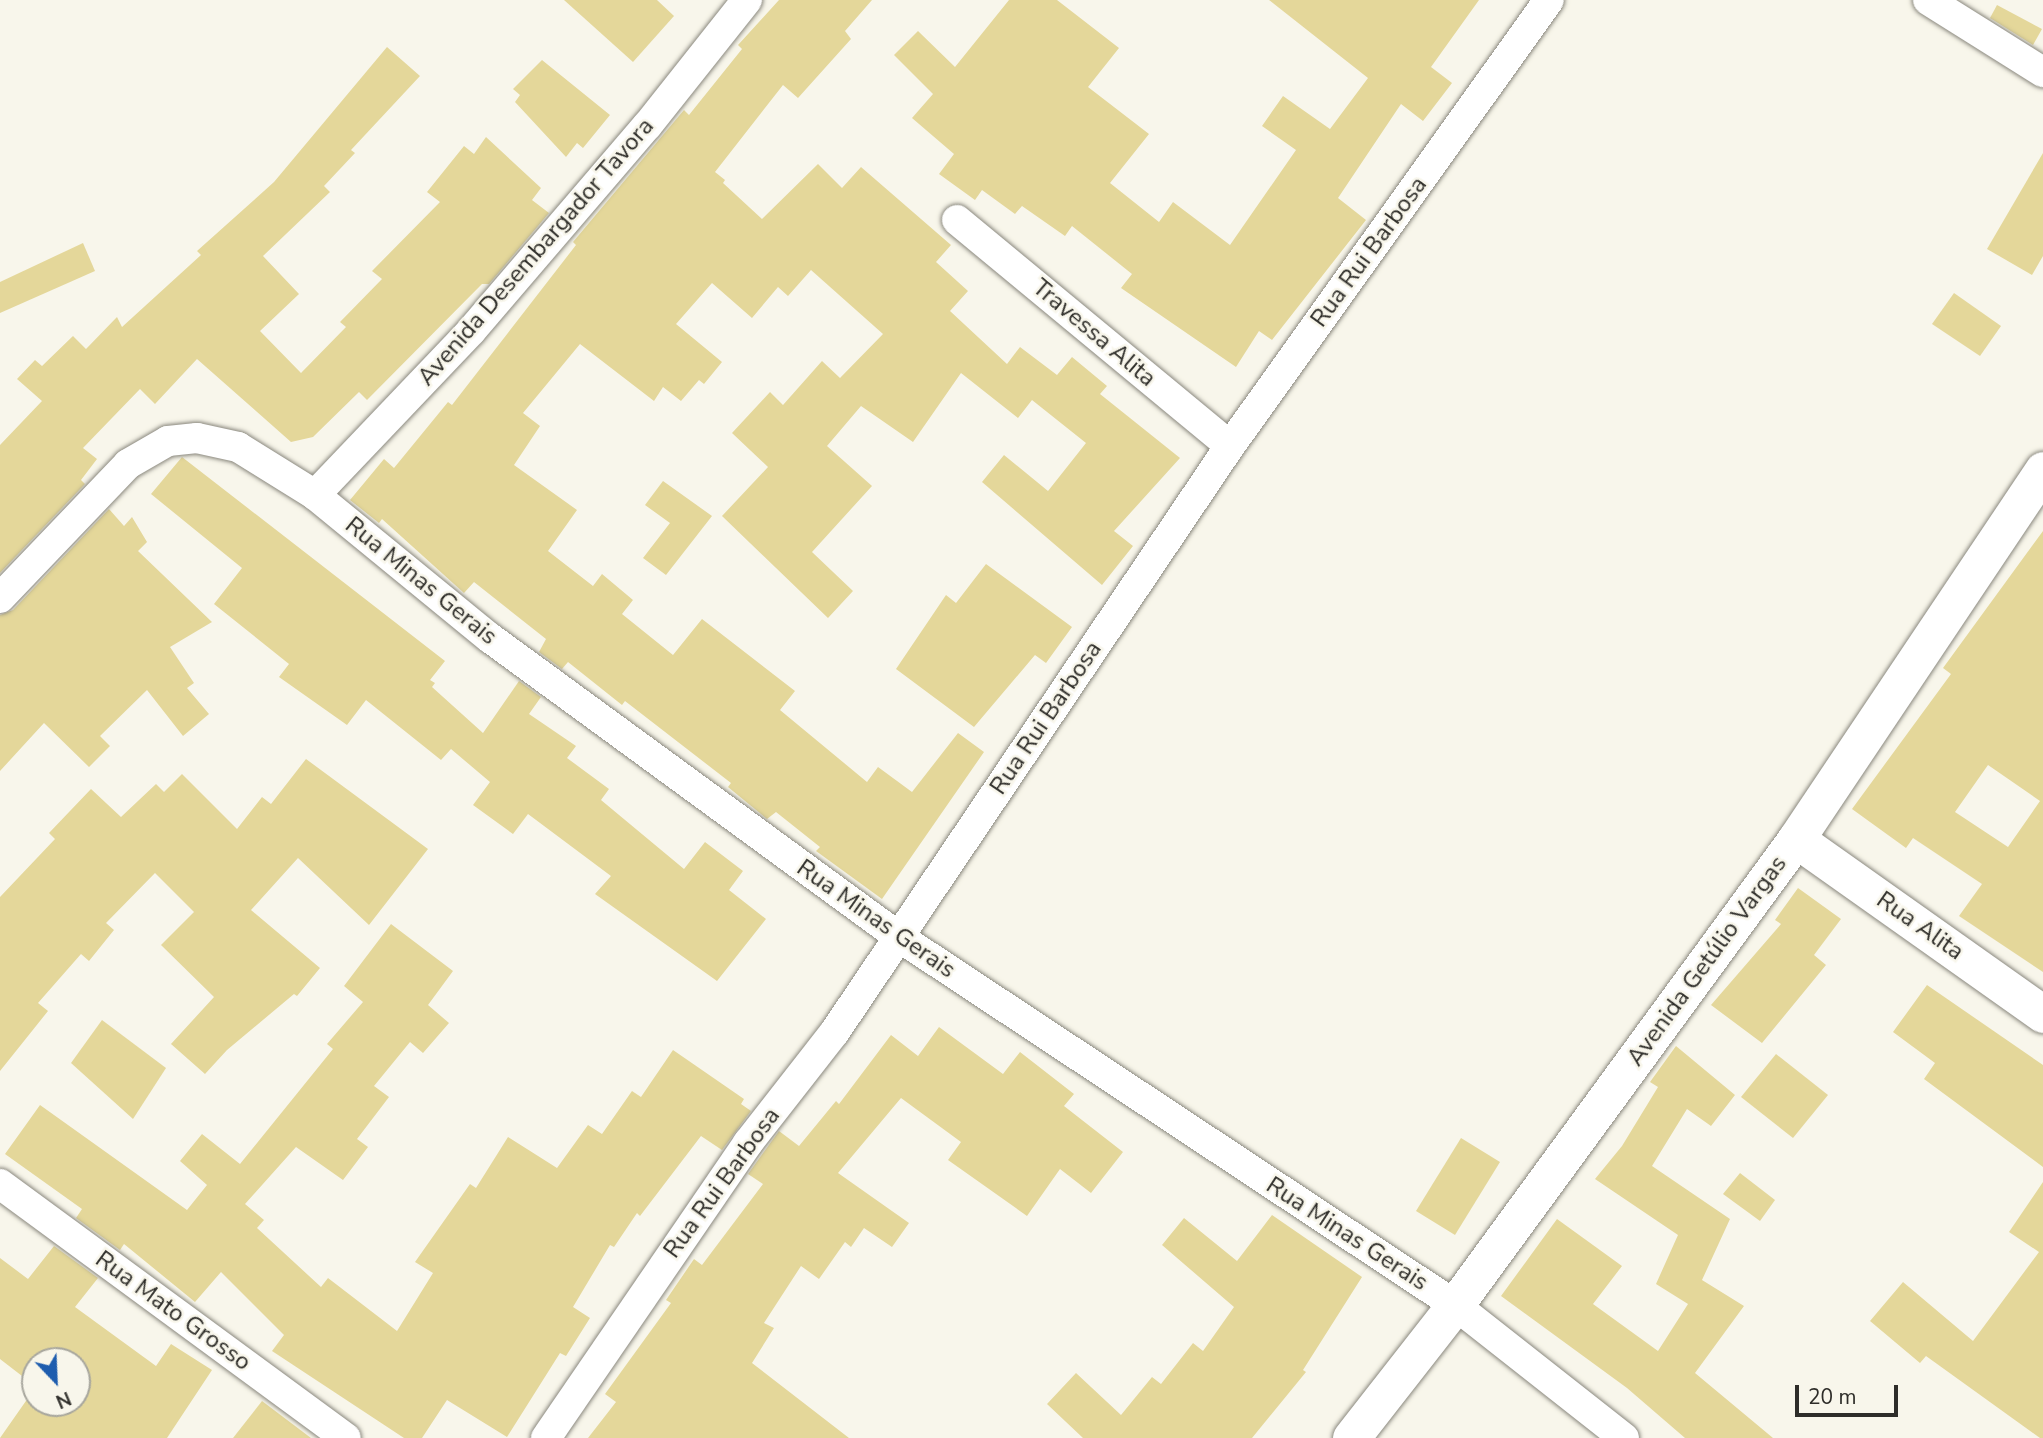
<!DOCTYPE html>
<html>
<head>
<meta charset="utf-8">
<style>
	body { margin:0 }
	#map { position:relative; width:2043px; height:1438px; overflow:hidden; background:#f8f6eb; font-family:"Nunito Sans",sans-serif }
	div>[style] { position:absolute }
	.building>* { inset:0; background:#e4d79a }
	.roads { filter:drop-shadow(0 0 2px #8a887e) drop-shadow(0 0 2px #8a887e) }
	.minor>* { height:30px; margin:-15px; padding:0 15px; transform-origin:15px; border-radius:15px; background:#fff }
	.tertiary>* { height:37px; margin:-18.5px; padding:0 18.5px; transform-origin:18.5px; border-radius:18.5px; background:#fff }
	span { translate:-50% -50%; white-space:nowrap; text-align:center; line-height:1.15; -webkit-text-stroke:5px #f8f6eb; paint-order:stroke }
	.street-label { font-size:24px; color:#2e2d29 }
	.north { position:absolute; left:21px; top:1347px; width:70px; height:70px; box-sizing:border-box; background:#f8f6eb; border:2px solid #a7a69d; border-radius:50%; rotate:157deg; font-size:19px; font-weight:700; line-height:28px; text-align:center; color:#2e2d29 }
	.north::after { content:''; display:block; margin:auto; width:24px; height:32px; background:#1e5dae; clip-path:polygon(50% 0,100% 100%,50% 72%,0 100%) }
	.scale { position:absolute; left:1795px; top:1385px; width:103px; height:32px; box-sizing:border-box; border:4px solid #2e2d29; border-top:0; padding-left:9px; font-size:21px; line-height:24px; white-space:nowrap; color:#2e2d29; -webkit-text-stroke:5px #f8f6eb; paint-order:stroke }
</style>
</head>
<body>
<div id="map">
	<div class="building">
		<div style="clip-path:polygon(564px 0,657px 0,674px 16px,633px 62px)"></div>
		<div style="clip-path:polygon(779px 0,872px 0,845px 31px,851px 39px,798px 98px,783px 85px,715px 172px,725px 180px,723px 183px,762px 219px,818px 164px,842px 188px,861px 167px,951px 245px,936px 262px,968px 291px,950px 311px,1007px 364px,1020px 347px,1057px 375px,1072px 357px,1107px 386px,1100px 394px,1180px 458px,1114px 531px,1133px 546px,1102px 585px,982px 482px,1004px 455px,1048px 491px,1086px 443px,1032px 400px,1018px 418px,961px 373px,913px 442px,861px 406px,827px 446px,872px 486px,812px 552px,853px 591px,828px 618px,722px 516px,768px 467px,732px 433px,770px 392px,783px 405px,822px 361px,840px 378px,883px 334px,811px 270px,788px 296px,778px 287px,752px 318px,712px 283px,676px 324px,722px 362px,704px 384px,699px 380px,681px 401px,663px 387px,654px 401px,580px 344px,523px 413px,540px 426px,514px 465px,577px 510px,548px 551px,593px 586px,602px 574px,633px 600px,622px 614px,673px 655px,702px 619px,795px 691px,780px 710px,867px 782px,878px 767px,912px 792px,958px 733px,984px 752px,882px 899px,816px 851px,820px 847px,776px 812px,767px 819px,728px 787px,731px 783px,625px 701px,622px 705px,568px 662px,562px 669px,539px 652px,546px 639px,474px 582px,464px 593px,382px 519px,379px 523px,350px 500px,384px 459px,394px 468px,448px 402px,452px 405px,576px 245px,573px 242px,684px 110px,689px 115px,742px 49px,738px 45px)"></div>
		<div style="clip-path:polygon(1009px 0,1057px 0,1119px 48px,1088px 87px,1149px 134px,1110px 183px,1159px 222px,1173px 202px,1230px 245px,1296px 150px,1262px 126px,1283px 96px,1330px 129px,1368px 78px,1269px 0,1479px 0,1431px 67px,1452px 83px,1423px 121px,1401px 104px,1338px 198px,1366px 220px,1272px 340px,1259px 331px,1236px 367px,1121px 288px,1132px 274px,1072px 226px,1065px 236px,1022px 206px,1015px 214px,982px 190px,975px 200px,939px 174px,954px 154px,912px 118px,933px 94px,894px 55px,918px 31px,955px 67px)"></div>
		<div style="clip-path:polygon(1997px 5px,2042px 29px,2033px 45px,1990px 18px)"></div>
		<div style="clip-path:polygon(387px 47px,420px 76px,351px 150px,355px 153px,324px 186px,330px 192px,263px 256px,299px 294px,260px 331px,301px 373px,346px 327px,340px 322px,382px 279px,372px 271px,440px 202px,427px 192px,464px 146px,474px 154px,486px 137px,541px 188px,532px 200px,549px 213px,489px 284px,482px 284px,367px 400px,359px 392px,313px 437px,291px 442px,197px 359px,155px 404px,140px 389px,83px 448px,97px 459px,81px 480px,85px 484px,0 573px,0 445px,42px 401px,17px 379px,35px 360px,42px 366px,73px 336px,86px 349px,117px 317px,122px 327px,201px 255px,197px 251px,274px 182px)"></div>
		<div style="clip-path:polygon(542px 60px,610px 115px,583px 148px,577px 143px,566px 157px,515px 102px,520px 95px,513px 89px)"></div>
		<div style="clip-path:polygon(2043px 153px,2043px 256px,2032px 275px,1987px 249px)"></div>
		<div style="clip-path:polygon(83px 243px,95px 271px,0 313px,0 282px)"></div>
		<div style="clip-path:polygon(1954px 293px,2001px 326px,1980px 356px,1932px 324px)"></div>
		<div style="clip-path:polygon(182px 457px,445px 661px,430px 680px,435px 683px,432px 687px,483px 733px,519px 681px,541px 697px,529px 714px,576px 746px,567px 758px,609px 789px,601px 800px,684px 869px,705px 842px,743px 871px,729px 890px,766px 919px,717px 981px,595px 894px,611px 876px,528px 814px,513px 834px,473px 805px,490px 782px,451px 749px,441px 760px,366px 700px,347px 725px,279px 677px,289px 664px,214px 604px,242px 568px,151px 494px)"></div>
		<div style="clip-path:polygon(663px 481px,712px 516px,666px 575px,643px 558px,670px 523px,645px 505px)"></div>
		<div style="clip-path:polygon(109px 509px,124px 526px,132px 517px,147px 542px,138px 551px,212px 622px,170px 647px,194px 683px,187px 688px,209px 714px,183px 736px,147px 690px,100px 736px,110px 746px,89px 767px,44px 723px,0 771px,0 615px,13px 610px)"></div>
		<div style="clip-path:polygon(evenodd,2043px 531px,2043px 972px,1959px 916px,1982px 884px,1913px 838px,1906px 848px,1852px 809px,1951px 674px,1943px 668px,2043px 531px,1988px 765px,2040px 801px,2008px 847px,1955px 812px,1988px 765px)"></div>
		<div style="clip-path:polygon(986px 564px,1072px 627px,1046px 663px,1035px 655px,974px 727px,896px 669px,946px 595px,956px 603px)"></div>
		<div style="clip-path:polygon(306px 759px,428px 849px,369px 925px,298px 858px,251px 910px,320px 968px,297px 996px,294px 994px,227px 1050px,205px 1074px,171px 1044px,214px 997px,161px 945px,194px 912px,155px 873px,106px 923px,114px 930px,89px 961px,81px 954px,38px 1003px,48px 1011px,0 1071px,0 897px,55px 839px,49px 833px,91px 789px,121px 817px,156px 784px,164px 792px,182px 774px,237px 829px,262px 797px,271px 804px)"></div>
		<div style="clip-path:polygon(1798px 888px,1841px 919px,1814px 955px,1826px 965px,1762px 1043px,1711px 1005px,1781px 924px,1775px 920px)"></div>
		<div style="clip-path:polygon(391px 924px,453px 971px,428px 1005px,449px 1023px,423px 1053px,410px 1042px,374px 1086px,389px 1097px,357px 1139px,368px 1147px,343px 1180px,296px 1147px,245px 1204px,264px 1220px,257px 1228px,321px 1287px,328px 1278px,397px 1331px,433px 1273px,415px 1262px,470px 1184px,476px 1188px,508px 1137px,557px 1168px,588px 1125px,602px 1134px,632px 1091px,641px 1097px,673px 1050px,744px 1099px,741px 1104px,751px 1111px,722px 1150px,701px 1136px,640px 1216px,637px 1213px,614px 1247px,610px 1245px,573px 1307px,590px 1318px,566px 1356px,560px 1353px,507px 1437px,447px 1400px,422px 1438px,404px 1438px,272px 1351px,284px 1335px,221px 1272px,195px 1302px,124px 1244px,120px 1250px,76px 1218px,82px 1209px,5px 1154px,40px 1105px,187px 1210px,207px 1185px,180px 1161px,202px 1134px,240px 1164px,333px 1049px,327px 1044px,363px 1002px,344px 986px)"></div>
		<div style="clip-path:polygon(1927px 985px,2043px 1065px,2043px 1167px,1924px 1079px,1935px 1063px,1893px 1032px)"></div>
		<div style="clip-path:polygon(102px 1020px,166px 1068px,133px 1119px,71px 1063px)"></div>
		<div style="clip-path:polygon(939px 1027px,1003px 1074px,1020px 1052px,1074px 1094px,1064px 1106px,1123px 1152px,1091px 1193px,1060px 1169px,1027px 1216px,948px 1160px,961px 1142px,901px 1098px,838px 1173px,909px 1223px,892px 1247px,864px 1228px,851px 1247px,845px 1242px,819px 1279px,801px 1266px,764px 1323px,774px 1328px,752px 1363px,849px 1438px,588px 1438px,616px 1402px,605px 1394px,671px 1303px,666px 1300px,694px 1259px,702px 1265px,763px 1184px,748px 1174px,779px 1131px,799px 1146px,836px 1101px,839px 1104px,891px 1035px,918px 1056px)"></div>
		<div style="clip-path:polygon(1676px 1046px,1735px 1095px,1711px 1126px,1687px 1109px,1652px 1166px,1730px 1219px,1702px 1280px,1744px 1306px,1695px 1373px,1773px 1438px,1685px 1438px,1627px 1388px,1501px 1296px,1557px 1219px,1622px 1266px,1593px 1304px,1658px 1351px,1688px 1304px,1656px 1284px,1678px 1235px,1595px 1179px,1622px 1146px,1658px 1087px,1650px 1082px)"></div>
		<div style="clip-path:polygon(1776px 1054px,1828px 1095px,1793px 1138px,1741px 1097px)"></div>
		<div style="clip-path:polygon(1461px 1138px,1500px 1162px,1455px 1235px,1416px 1211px)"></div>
		<div style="clip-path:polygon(1740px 1173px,1775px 1200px,1760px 1221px,1723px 1194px)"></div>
		<div style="clip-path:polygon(2043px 1182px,2043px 1438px,2040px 1438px,1926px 1356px,1920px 1363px,1870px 1321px,1903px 1282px,1973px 1341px,2039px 1252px,2009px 1232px)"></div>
		<div style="clip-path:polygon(1272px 1215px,1362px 1277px,1303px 1370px,1306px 1372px,1252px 1438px,1083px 1438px,1047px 1404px,1076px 1373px,1121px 1415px,1152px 1377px,1161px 1384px,1193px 1343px,1203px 1351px,1234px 1307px,1162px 1245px,1184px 1218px,1237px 1261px)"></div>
		<div style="clip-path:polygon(54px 1246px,98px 1278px,75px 1307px,156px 1366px,171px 1344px,212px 1370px,167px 1438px,0 1438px,35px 1388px,35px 1403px,77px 1403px,77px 1361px,35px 1361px,35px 1386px,0 1359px,0 1258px,28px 1279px)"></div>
		<div style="clip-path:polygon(262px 1401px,311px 1438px,233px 1438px)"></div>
	</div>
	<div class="roads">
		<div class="minor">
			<div style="left:1928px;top:0;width:136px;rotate:32.1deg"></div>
			<div style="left:957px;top:220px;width:354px;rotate:39.6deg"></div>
			<div style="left:315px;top:495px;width:226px;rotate:-46.4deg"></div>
			<div style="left:471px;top:331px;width:270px;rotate:-49.4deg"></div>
			<div style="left:647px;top:126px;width:161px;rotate:-51.6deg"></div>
			<div style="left:0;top:598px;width:185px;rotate:-46.3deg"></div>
			<div style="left:128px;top:464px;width:46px;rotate:-29.9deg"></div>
			<div style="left:168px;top:441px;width:29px;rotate:-6deg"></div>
			<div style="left:197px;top:438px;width:42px;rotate:12.4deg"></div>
			<div style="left:238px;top:447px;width:91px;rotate:31.9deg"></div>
			<div style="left:315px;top:495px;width:226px;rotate:39.3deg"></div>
			<div style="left:490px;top:638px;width:507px;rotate:36.17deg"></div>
			<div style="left:899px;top:937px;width:667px;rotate:33.5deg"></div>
			<div style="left:1455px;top:1305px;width:215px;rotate:38.2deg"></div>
			<div style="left:0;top:1184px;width:429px;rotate:36.3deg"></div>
			<div style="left:546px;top:1438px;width:358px;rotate:-55.6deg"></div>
			<div style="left:748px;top:1143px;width:140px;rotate:-52deg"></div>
			<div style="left:834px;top:1033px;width:708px;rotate:-56deg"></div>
			<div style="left:1230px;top:446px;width:548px;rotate:-54.43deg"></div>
		</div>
		<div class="tertiary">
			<div style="left:1796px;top:839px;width:303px;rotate:35.3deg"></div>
			<div style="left:1351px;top:1438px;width:169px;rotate:-52deg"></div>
			<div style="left:1455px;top:1305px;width:577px;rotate:-53.8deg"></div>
			<div style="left:1796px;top:839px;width:444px;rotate:-56.2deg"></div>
		</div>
	</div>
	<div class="street-label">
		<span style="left:536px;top:252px;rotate:-49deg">Avenida Desembargador Tavora</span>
		<span style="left:1369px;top:252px;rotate:-54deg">Rua Rui Barbosa</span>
		<span style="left:1094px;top:333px;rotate:40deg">Travessa Alita</span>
		<span style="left:421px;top:581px;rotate:39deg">Rua Minas Gerais</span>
		<span style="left:1046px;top:718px;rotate:-56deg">Rua Rui Barbosa</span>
		<span style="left:876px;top:919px;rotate:35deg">Rua Minas Gerais</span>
		<span style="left:1920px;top:926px;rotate:35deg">Rua Alita</span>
		<span style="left:1707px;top:961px;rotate:-54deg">Avenida Getúlio Vargas</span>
		<span style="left:722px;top:1183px;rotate:-54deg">Rua Rui Barbosa</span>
		<span style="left:1347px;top:1234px;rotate:33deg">Rua Minas Gerais</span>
		<span style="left:173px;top:1311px;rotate:36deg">Rua Mato Grosso</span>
	</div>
	<div class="north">N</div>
	<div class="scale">20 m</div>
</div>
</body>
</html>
